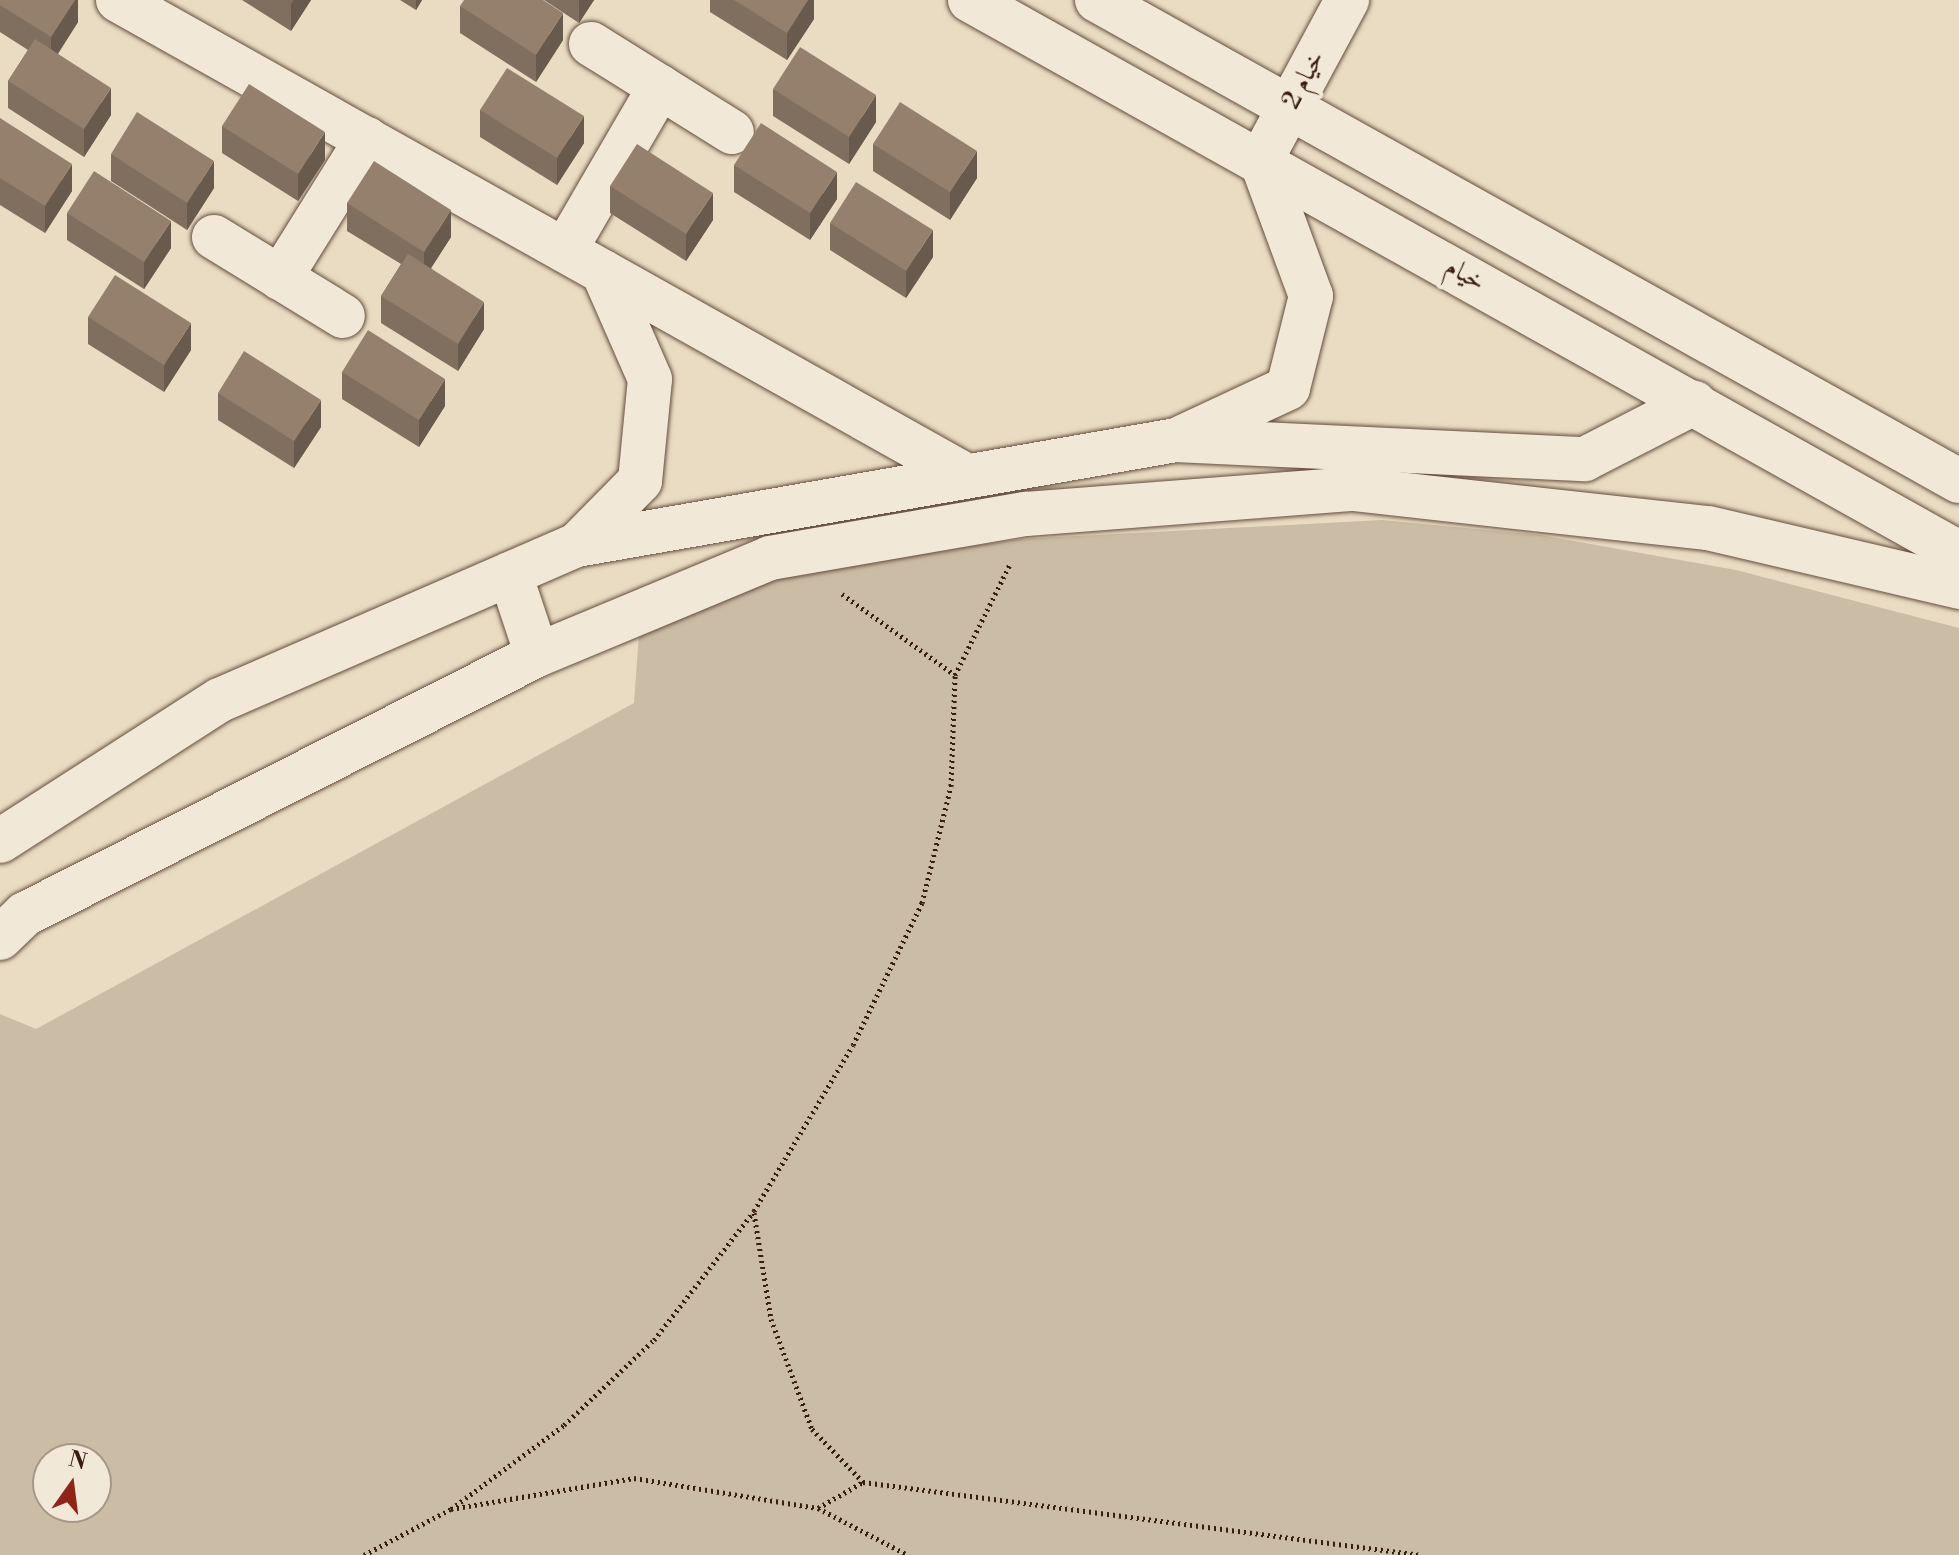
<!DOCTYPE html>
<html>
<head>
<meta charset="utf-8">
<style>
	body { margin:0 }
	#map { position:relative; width:1959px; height:1555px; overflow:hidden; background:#e9dcc3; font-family:"Libre Bodoni",Amiri,serif }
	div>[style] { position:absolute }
	.green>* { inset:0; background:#cbbca5 }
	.path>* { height:5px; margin-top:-2.5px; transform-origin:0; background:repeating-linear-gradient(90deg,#391d10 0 2px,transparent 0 6px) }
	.roads { filter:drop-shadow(0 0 2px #654d3d) drop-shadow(0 0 2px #654d3d) }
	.minor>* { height:44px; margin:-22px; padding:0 22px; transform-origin:22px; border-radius:22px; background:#f1e8d8 }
	.tertiary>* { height:44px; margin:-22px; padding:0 22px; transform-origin:22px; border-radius:22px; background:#f1e8d8 }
	.wall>* { inset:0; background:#806e5e }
	.shaded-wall>* { inset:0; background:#685a4c }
	.building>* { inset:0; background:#95806d }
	span { translate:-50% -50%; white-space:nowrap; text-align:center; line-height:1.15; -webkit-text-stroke:8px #f1e8d8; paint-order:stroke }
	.street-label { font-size:26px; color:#391d10 }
	.north { position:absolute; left:32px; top:1443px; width:80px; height:80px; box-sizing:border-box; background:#f1e8d8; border:2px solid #a79788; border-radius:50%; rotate:14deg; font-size:22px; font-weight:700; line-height:32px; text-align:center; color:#391d10 }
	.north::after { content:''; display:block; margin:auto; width:28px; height:36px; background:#8f2418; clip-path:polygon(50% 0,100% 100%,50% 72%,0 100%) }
</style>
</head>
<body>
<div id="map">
	<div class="green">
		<div style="clip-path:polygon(evenodd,1382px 520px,1540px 535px,1736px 570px,1959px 628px,1959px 1555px,0 1555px,0 1014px,36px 1029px,634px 703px,639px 634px,798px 570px,1021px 539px,1382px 520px,48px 1459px,96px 1459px,96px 1507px,48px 1507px,48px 1459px)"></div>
	</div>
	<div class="path">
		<div style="left:842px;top:594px;width:139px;rotate:35.6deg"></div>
		<div style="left:754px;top:1213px;width:107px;rotate:80.9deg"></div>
		<div style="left:771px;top:1319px;width:117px;rotate:69.6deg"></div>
		<div style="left:812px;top:1429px;width:74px;rotate:46.1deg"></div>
		<div style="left:818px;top:1508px;width:52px;rotate:-30deg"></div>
		<div style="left:863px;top:1482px;width:563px;rotate:7.45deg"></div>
		<div style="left:451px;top:1509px;width:141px;rotate:-36.6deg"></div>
		<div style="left:564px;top:1425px;width:124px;rotate:-43.4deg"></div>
		<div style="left:654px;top:1340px;width:163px;rotate:-52.2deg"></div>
		<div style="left:754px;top:1211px;width:193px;rotate:-59.2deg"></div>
		<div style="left:853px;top:1045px;width:158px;rotate:-64.1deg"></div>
		<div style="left:922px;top:903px;width:121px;rotate:-76.1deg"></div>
		<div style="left:951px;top:786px;width:111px;rotate:-87.9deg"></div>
		<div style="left:955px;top:675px;width:124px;rotate:-63.6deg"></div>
		<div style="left:364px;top:1555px;width:98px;rotate:-27.9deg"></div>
		<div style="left:451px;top:1509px;width:186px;rotate:-9.6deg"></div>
		<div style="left:634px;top:1478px;width:186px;rotate:9.3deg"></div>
		<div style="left:818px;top:1508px;width:102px;rotate:27.6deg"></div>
	</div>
	<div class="roads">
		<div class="minor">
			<div style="left:118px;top:0;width:973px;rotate:29.28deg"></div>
			<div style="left:591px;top:44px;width:166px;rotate:32deg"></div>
			<div style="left:214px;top:237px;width:151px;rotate:31.5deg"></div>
			<div style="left:565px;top:250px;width:189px;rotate:-59.8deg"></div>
			<div style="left:280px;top:278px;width:164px;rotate:-58deg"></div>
			<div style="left:1183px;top:437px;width:116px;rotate:-25deg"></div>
			<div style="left:1288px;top:388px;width:95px;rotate:-76deg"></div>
			<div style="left:1311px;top:296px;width:145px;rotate:-110.2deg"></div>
			<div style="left:1261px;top:160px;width:182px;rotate:-61.7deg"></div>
			<div style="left:577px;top:545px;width:90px;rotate:-45.5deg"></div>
			<div style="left:640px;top:481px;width:102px;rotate:-84.4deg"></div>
			<div style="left:650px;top:379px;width:117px;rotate:-113.7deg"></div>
			<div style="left:510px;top:574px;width:85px;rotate:71.6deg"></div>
			<div style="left:0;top:841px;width:261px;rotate:-32.7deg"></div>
			<div style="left:220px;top:700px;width:389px;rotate:-23.5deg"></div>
			<div style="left:577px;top:545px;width:608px;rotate:-9.94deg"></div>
			<div style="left:1176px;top:440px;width:409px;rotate:2.7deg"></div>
			<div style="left:1585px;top:459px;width:123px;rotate:-27.2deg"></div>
			<div style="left:0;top:938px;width:35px;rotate:-44deg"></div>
			<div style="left:25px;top:914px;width:574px;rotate:-26.83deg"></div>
			<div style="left:537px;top:655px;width:252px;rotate:-22.6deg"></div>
			<div style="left:770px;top:558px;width:260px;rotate:-9.8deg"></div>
			<div style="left:1026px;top:514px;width:328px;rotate:-4.4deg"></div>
			<div style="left:1353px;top:489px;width:357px;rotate:6.3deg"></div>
			<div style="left:1708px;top:528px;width:258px;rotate:13.2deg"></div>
		</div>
		<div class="tertiary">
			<div style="left:970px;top:0;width:1133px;rotate:29.21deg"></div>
			<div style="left:1097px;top:0;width:987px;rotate:29.16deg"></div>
		</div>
	</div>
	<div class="wall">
		<div style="clip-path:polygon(0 0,78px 0,78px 22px,58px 54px,111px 115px,84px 157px,8px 108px,8px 81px,28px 50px,0 32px)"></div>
		<div style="clip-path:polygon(242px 0,311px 0,291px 31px)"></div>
		<div style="clip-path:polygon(400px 0,422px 0,416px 10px)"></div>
		<div style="clip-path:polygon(544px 0,594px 0,579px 23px)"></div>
		<div style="clip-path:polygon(710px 0,814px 0,814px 19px,787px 60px,710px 12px)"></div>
		<div style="clip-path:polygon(460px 6px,563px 40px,536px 82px,460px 33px)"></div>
		<div style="clip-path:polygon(773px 89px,876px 122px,849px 164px,773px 116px)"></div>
		<div style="clip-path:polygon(480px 110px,584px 143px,557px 185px,480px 137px)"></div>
		<div style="clip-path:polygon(0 118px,72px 191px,45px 233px,0 205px)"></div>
		<div style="clip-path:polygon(222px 126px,325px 160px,298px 201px,222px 153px)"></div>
		<div style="clip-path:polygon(873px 144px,977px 178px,950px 220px,873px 171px)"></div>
		<div style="clip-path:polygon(111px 154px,214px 188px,187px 230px,111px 181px)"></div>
		<div style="clip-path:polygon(734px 165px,837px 199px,810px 240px,734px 192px)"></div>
		<div style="clip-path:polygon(610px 186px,713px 220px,686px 261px,610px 213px)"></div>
		<div style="clip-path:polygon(347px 203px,451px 237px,431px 268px,484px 329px,458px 371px,381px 323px,381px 296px,401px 264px,347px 231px)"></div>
		<div style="clip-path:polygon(67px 213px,171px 248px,144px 289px,67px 240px)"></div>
		<div style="clip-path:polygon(830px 223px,933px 257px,906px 298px,830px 250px)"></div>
		<div style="clip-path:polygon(88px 317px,191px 350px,164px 392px,88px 344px)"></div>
		<div style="clip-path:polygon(342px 372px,445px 406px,419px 447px,342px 399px)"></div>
		<div style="clip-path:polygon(218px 393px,321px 427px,294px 468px,218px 420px)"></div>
	</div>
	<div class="shaded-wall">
		<div style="clip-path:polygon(75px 0,78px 0,78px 22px,51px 64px,51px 37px)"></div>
		<div style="clip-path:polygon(294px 0,311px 0,291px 31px,291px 4px)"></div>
		<div style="clip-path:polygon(416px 0,422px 0,416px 10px)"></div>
		<div style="clip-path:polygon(579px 0,594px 0,579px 23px)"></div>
		<div style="clip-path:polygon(808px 0,814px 0,814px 19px,787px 60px,787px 33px)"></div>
		<div style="clip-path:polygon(563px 13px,563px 40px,536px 82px,536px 55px)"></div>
		<div style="clip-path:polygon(111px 88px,111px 115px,84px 157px,84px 129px)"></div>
		<div style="clip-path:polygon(876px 95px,876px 122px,849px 164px,849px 137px)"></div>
		<div style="clip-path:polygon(584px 116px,584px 143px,557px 185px,557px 158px)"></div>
		<div style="clip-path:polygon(325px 132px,325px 160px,298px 201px,298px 174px)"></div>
		<div style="clip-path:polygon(977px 151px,977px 178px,950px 220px,950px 192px)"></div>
		<div style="clip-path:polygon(214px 161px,214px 188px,187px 230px,187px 203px)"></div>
		<div style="clip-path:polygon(72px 164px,72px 191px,45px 233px,45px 206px)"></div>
		<div style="clip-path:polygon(837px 172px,837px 199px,810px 240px,810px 213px)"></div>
		<div style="clip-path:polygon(713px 193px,713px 220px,686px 261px,686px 234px)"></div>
		<div style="clip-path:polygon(451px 210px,451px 237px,424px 279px,424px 252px)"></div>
		<div style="clip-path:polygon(171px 221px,171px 248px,144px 289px,144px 262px)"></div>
		<div style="clip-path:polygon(933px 230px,933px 257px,906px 298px,906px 271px)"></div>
		<div style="clip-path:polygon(484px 302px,484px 329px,458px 371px,458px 344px)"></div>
		<div style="clip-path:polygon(191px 323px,191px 350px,164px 392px,164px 365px)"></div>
		<div style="clip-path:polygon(445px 379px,445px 406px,419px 447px,419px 420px)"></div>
		<div style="clip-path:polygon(321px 400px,321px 427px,294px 468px,294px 441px)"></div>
	</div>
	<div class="building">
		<div style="clip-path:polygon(0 0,75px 0,51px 37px,0 5px)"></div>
		<div style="clip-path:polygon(464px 0,543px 0,563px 13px,536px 55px,460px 6px)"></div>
		<div style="clip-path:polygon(734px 0,808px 0,787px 33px)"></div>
		<div style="clip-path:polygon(35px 39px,111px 88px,84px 129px,8px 81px)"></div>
		<div style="clip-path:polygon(800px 47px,876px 95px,849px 137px,773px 89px)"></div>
		<div style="clip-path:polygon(507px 68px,584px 116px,557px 158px,480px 110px)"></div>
		<div style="clip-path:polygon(249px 84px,325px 132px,298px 174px,222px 126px)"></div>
		<div style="clip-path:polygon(900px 102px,977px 151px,950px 192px,873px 144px)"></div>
		<div style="clip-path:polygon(137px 112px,214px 161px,187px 203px,111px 154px)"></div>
		<div style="clip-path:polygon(0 118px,72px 164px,45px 206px,0 178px)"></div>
		<div style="clip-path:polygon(761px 123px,837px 172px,810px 213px,734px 165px)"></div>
		<div style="clip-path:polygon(637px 144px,713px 193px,686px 234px,610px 186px)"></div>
		<div style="clip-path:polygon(374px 161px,451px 210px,424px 252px,347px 203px)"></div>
		<div style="clip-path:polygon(94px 171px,171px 221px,144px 262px,67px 213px)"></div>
		<div style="clip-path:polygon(856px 182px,933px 230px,906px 271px,830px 223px)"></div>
		<div style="clip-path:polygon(408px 254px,484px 302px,458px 344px,381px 296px)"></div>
		<div style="clip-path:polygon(115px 275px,191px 323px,164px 365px,88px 317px)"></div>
		<div style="clip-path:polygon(368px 330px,445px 379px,419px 420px,342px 372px)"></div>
		<div style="clip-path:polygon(244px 351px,321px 400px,294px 441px,218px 393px)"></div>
	</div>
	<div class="street-label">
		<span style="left:1304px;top:80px;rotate:-62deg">خیام 2</span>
		<span style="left:1465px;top:275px;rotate:29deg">خیام</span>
	</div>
	<div class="north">N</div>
</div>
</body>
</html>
